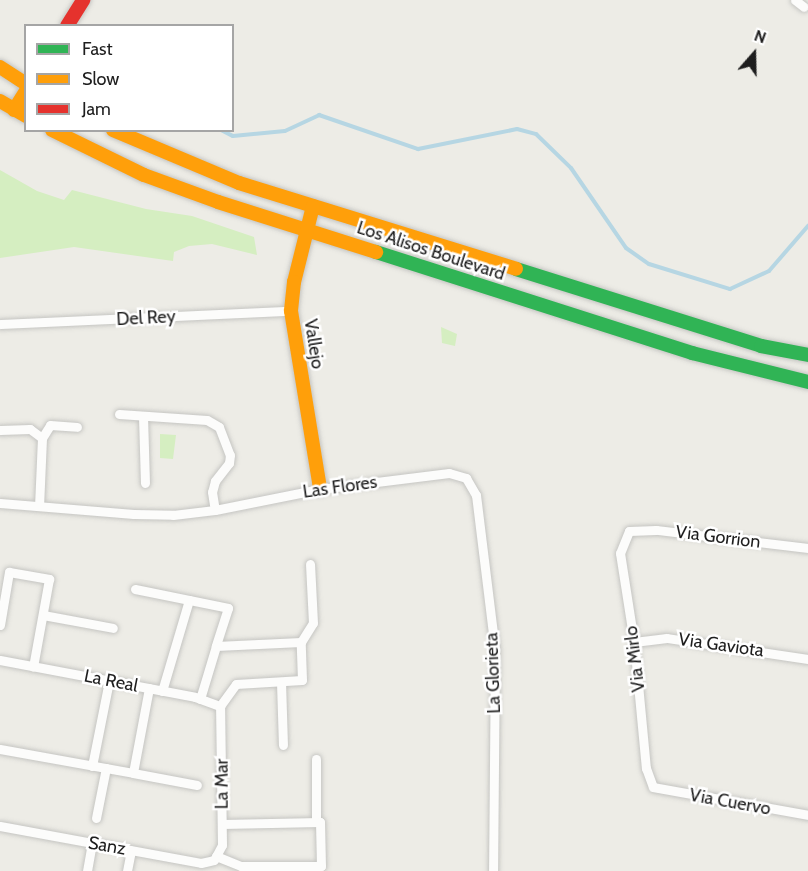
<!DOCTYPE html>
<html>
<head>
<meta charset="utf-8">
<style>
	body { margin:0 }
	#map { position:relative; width:808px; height:871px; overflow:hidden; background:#edece6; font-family:Cabin,sans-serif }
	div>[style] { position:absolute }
	.grass>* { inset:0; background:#d5eec1 }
	.stream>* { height:4px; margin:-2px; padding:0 2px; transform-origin:2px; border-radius:2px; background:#b6d6e3 }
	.roads { filter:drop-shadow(0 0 2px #c5c5c2) drop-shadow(0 0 2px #c5c5c2) }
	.street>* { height:9px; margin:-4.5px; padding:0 4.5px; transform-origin:4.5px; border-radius:4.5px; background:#fcfcfb }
	.fast>* { height:14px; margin:-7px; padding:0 7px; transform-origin:7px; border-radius:7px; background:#30b455 }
	.slow>* { height:14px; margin:-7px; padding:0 7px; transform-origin:7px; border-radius:7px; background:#ff9f0a }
	.jam>* { height:14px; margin:-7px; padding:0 7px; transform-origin:7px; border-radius:7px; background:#e5322d }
	span { translate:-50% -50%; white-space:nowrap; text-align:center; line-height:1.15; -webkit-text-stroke:5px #fff; paint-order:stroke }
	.street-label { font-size:18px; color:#1e1e1e }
	.legend { position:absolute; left:24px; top:24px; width:210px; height:108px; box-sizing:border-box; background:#fff; border:2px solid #a5a5a5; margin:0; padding:8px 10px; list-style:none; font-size:18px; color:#1e1e1e }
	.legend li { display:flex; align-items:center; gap:12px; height:30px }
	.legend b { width:30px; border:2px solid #a5a5a5 }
	.north { position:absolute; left:724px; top:24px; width:60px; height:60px; -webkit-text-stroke:4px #fff; paint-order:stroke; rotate:20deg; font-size:16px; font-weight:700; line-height:24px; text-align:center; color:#1e1e1e }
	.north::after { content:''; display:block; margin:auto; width:21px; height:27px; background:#1e1e1e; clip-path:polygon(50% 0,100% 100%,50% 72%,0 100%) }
</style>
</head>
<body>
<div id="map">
	<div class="grass">
		<div style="clip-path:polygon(0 170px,37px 191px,64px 200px,72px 190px,146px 209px,192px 216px,254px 237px,257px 255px,212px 244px,189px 246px,174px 252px,173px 261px,74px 247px,0 258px)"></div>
		<div style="clip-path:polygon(441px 327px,457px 334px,455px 346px,442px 343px)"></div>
		<div style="clip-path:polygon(160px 434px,176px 435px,173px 459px,160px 458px)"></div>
	</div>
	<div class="stream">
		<div style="left:221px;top:130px;width:13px;rotate:27deg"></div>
		<div style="left:233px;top:136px;width:52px;rotate:-5.5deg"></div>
		<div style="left:285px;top:131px;width:38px;rotate:-25deg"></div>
		<div style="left:319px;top:115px;width:105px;rotate:19deg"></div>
		<div style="left:418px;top:149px;width:101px;rotate:-11.4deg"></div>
		<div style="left:517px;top:129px;width:20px;rotate:15deg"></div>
		<div style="left:536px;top:134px;width:49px;rotate:44.2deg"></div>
		<div style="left:571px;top:168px;width:97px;rotate:55.5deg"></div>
		<div style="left:626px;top:248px;width:28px;rotate:35deg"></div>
		<div style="left:649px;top:264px;width:85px;rotate:17.2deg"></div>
		<div style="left:730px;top:289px;width:43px;rotate:-24.8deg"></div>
		<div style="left:769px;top:271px;width:60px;rotate:-49.1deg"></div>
	</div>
	<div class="roads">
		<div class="street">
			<div style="left:795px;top:0;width:11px;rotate:38deg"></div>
			<div style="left:0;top:324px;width:291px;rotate:-2.6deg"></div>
			<div style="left:119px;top:414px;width:88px;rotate:3.9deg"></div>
			<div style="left:207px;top:420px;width:14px;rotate:30deg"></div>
			<div style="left:219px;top:427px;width:30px;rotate:69deg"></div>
			<div style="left:230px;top:455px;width:8px;rotate:97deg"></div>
			<div style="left:229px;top:463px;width:23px;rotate:128deg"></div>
			<div style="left:215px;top:481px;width:11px;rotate:105deg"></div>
			<div style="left:212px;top:492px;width:18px;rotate:81deg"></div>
			<div style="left:143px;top:416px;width:67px;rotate:88.3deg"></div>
			<div style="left:0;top:430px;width:30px;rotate:-2deg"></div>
			<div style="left:30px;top:429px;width:15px;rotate:37deg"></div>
			<div style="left:42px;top:438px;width:68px;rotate:92.5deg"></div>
			<div style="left:42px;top:438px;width:15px;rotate:-58deg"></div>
			<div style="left:50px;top:425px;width:27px;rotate:4deg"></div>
			<div style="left:0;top:503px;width:134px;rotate:4.7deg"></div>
			<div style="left:134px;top:514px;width:39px;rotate:1deg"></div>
			<div style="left:173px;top:515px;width:42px;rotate:-6.8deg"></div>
			<div style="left:215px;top:510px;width:107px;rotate:-11.3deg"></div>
			<div style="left:320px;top:489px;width:130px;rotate:-7.1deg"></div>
			<div style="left:449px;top:473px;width:18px;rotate:16deg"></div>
			<div style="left:466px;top:478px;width:20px;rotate:60deg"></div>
			<div style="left:476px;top:495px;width:156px;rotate:83deg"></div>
			<div style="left:495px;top:650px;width:221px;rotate:90.5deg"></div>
			<div style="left:808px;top:548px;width:153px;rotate:-173.2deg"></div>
			<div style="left:656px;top:530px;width:27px;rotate:178deg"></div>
			<div style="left:629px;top:531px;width:24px;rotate:112deg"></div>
			<div style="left:620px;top:553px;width:90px;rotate:81.1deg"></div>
			<div style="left:634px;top:642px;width:127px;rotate:84.6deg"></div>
			<div style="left:646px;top:768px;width:20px;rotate:70deg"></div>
			<div style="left:653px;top:787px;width:158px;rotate:10.2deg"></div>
			<div style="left:135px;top:589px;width:95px;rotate:11.5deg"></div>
			<div style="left:228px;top:608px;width:40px;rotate:108deg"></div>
			<div style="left:43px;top:615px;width:71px;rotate:10.5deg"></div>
			<div style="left:0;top:625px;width:54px;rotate:-80.4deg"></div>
			<div style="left:9px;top:572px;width:41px;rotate:9.9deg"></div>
			<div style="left:49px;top:579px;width:89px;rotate:100.3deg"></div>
			<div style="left:634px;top:642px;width:33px;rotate:-7deg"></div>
			<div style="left:667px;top:638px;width:143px;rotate:8.5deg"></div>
			<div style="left:0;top:660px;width:198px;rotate:10.7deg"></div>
			<div style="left:195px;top:697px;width:27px;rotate:20deg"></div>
			<div style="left:281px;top:682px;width:63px;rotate:88.2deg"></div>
			<div style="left:149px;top:688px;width:86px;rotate:100.7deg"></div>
			<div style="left:133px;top:773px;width:65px;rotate:10.6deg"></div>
			<div style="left:162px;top:691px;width:95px;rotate:-73.5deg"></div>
			<div style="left:200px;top:699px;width:55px;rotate:-73.2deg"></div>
			<div style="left:216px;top:646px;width:85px;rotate:-2.7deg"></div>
			<div style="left:220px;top:706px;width:27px;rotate:-54deg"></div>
			<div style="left:236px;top:684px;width:66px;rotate:-3.5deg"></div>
			<div style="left:302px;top:680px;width:38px;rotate:-92deg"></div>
			<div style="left:301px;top:642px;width:22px;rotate:-58deg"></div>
			<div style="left:313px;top:623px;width:59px;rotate:-92.9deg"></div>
			<div style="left:0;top:749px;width:135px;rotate:10.2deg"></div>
			<div style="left:316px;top:759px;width:63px;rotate:90deg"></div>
			<div style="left:92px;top:766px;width:87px;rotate:-78.7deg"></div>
			<div style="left:96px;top:818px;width:51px;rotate:-78.7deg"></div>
			<div style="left:0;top:826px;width:204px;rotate:10.4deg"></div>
			<div style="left:201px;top:863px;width:13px;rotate:-13deg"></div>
			<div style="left:214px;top:860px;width:17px;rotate:-62deg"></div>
			<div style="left:222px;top:845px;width:139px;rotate:-90.8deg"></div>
			<div style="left:216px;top:856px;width:27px;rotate:22deg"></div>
			<div style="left:241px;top:866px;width:80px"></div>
			<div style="left:321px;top:866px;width:44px;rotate:-91.3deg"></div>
			<div style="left:320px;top:822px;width:98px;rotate:178.8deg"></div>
			<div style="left:87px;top:871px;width:28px;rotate:-80deg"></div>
			<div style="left:127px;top:871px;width:21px;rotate:-79deg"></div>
		</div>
		<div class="fast">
			<div style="left:376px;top:252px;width:332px;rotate:17.7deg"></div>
			<div style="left:692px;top:353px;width:120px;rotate:14deg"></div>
			<div style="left:516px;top:269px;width:257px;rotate:17.4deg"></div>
			<div style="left:761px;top:346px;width:48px;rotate:10.8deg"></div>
		</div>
		<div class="slow">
			<div style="left:0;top:67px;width:31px;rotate:33deg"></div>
			<div style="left:0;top:101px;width:30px;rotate:30deg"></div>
			<div style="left:14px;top:110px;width:22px;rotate:-58deg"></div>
			<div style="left:52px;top:130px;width:102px;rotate:26.1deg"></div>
			<div style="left:144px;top:175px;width:79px;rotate:20deg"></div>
			<div style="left:218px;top:202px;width:166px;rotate:17.6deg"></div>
			<div style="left:113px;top:130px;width:137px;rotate:22.8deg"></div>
			<div style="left:239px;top:183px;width:290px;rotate:17.2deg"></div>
			<div style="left:313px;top:206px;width:78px;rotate:104deg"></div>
			<div style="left:294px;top:282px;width:29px;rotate:96deg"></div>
			<div style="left:291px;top:311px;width:180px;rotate:80.7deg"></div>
		</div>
		<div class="jam">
			<div style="left:67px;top:26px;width:31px;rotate:-58deg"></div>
		</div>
	</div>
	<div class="street-label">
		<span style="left:431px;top:251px;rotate:18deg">Los Alisos Boulevard</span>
		<span style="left:146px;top:318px;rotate:-3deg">Del Rey</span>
		<span style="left:314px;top:344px;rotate:81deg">Vallejo</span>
		<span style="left:340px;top:487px;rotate:-8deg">Las Flores</span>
		<span style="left:718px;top:537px;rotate:7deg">Via Gorrion</span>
		<span style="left:721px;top:645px;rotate:8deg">Via Gaviota</span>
		<span style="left:635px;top:659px;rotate:-97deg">Via Mirlo</span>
		<span style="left:493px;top:673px;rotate:-92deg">La Glorieta</span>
		<span style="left:111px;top:681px;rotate:11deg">La Real</span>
		<span style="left:222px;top:784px;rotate:-90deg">La Mar</span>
		<span style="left:730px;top:802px;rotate:10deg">Via Cuervo</span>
		<span style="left:107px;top:846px;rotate:10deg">Sanz</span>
	</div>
	<ul class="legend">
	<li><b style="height:8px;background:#30b455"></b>Fast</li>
	<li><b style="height:8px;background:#ff9f0a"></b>Slow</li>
	<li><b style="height:8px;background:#e5322d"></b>Jam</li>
	</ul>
	<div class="north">N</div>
</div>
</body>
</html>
